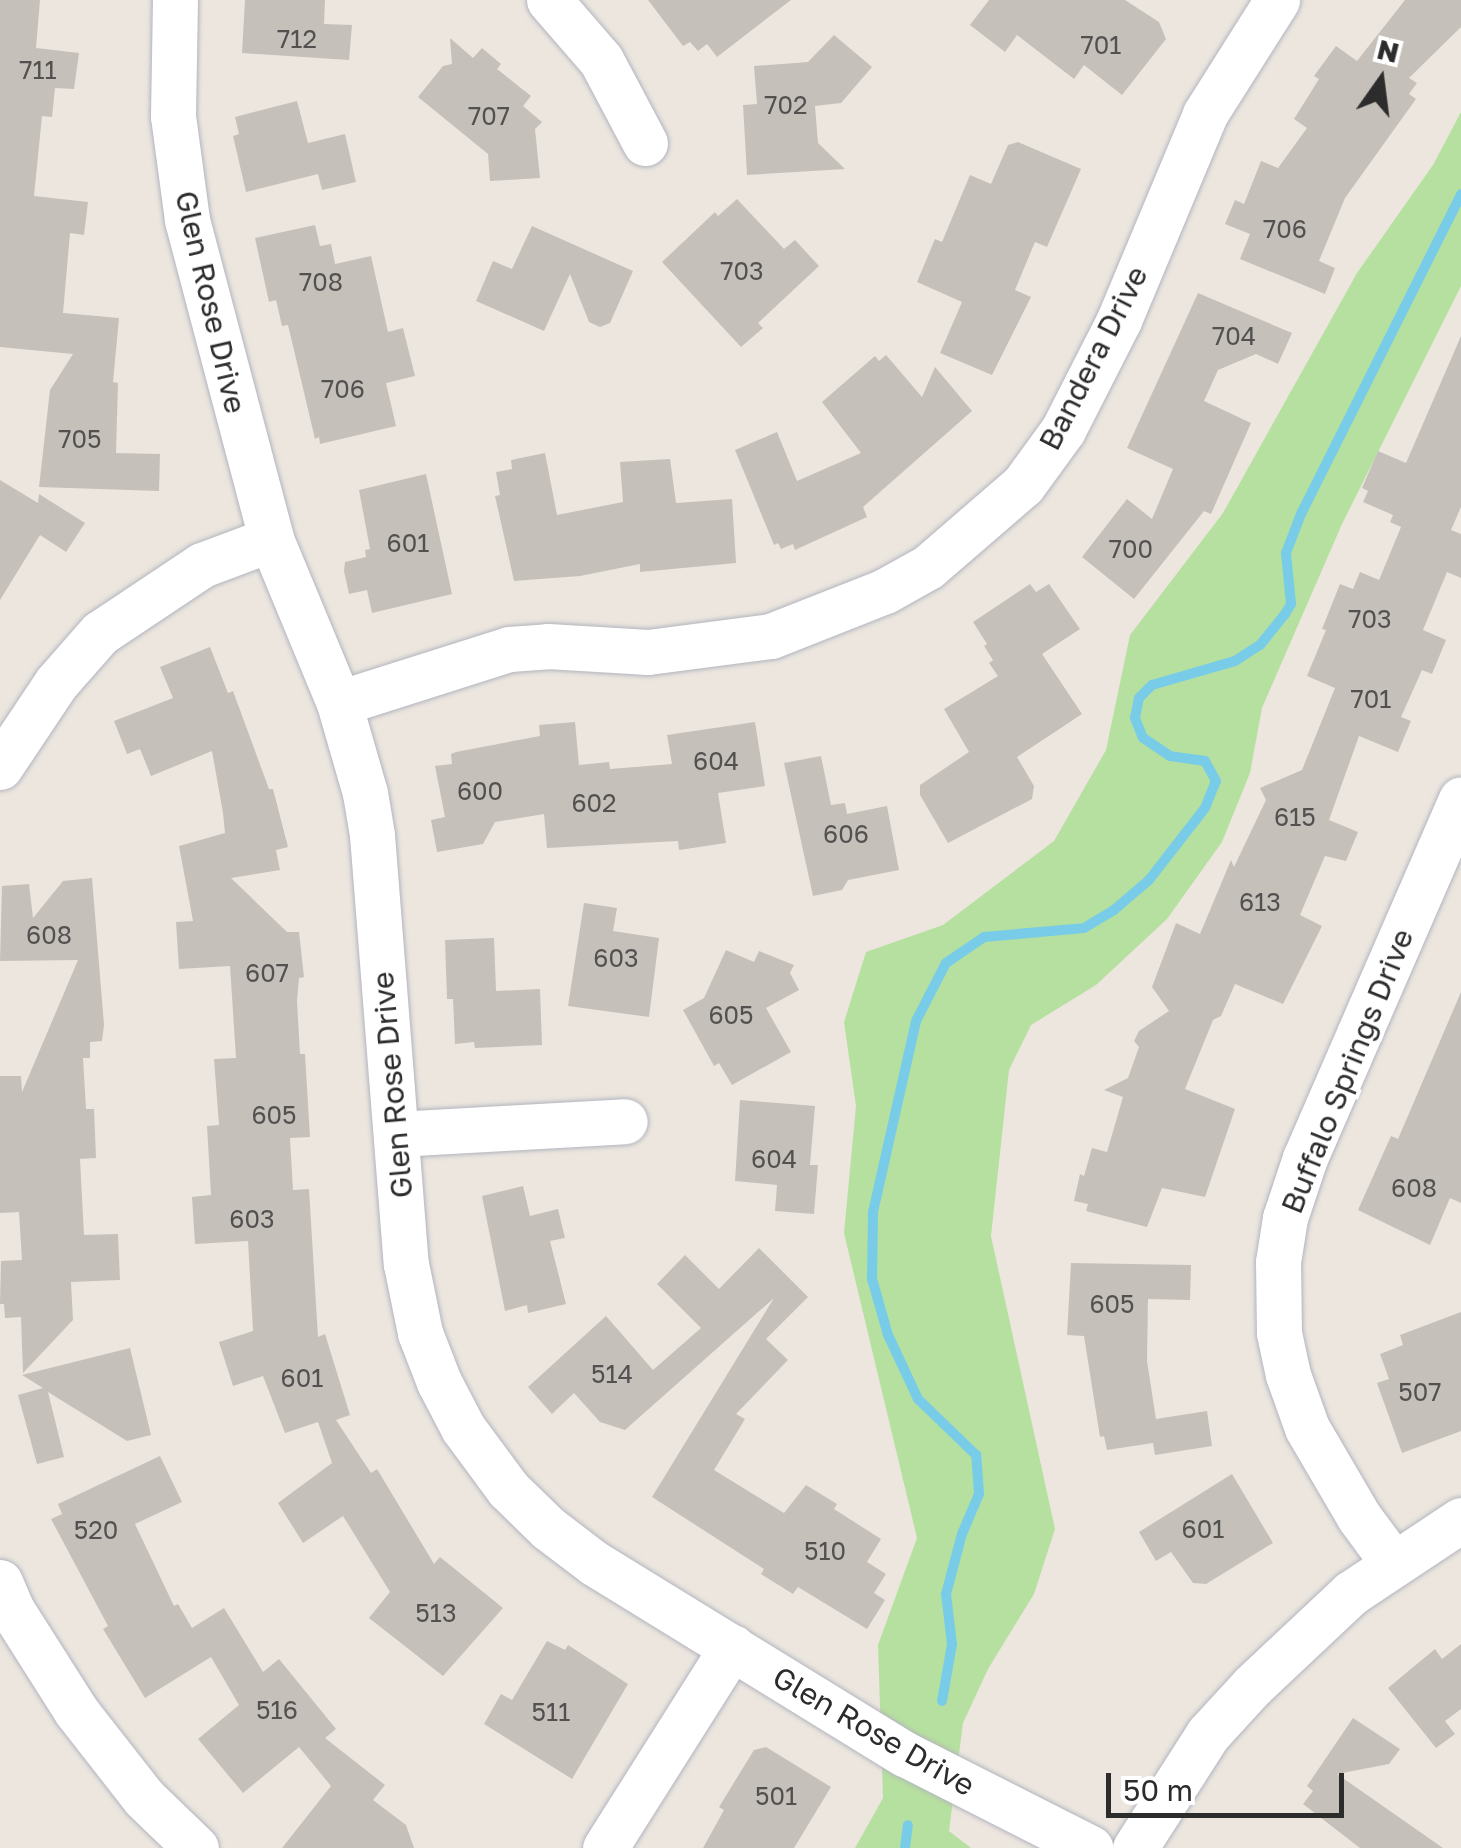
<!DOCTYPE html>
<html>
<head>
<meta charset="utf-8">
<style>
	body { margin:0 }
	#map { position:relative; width:1461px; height:1848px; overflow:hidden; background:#ece6df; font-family:"Golos Text",sans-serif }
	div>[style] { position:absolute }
	.green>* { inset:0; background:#b6e09f }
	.stream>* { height:10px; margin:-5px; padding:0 5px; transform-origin:5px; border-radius:5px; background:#79cce8 }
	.building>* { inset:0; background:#c5c1ba }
	.roads { filter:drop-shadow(0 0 2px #b2b5be) drop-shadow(0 0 2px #b2b5be) }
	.minor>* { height:45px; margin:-22.5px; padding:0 22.5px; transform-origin:22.5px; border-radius:22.5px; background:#fff }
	span { translate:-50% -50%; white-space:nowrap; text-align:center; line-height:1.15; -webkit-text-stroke:8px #fff; paint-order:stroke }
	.number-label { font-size:25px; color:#525150 }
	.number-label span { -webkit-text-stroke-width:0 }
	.street-label { font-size:30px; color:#2c2c2c }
	.north { position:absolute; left:1331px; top:30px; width:100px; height:100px; -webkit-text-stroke:8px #fff; paint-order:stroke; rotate:14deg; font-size:28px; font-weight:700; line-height:40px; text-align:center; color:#2c2c2c }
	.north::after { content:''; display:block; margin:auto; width:35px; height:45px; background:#2c2c2c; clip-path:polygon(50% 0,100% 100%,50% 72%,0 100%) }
	.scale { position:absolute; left:1106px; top:1773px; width:238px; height:45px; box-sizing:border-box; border:5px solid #2c2c2c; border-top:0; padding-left:12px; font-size:30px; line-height:35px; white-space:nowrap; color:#2c2c2c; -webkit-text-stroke:8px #fff; paint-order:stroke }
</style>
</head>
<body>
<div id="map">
	<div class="green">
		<div style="clip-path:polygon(1461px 112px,1461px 286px,1342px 524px,1262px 708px,1250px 773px,1222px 842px,1167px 919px,1096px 985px,1031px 1025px,1009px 1070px,991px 1236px,1055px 1529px,1034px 1594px,988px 1669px,963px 1723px,949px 1831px,971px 1848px,855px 1848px,883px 1798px,878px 1645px,917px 1538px,844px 1233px,856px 1106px,844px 1022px,866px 952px,943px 925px,1054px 841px,1106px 750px,1130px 635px,1223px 513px,1357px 273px,1433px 165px)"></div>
	</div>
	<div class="stream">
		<div style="left:942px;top:1701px;width:58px;rotate:-80deg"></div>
		<div style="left:952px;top:1644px;width:50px;rotate:-96.8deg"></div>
		<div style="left:946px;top:1594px;width:62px;rotate:-75.1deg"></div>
		<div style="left:962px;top:1534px;width:43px;rotate:-67deg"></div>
		<div style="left:979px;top:1494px;width:39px;rotate:-94deg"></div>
		<div style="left:976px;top:1455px;width:81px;rotate:-136deg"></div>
		<div style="left:918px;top:1399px;width:71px;rotate:-115.1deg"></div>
		<div style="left:888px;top:1335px;width:58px;rotate:-105.9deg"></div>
		<div style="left:872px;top:1279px;width:67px;rotate:-89.1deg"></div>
		<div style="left:873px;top:1212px;width:196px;rotate:-77.3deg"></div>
		<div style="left:916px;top:1021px;width:65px;rotate:-62.7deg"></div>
		<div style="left:946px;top:963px;width:46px;rotate:-34.4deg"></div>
		<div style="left:984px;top:937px;width:100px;rotate:-5.1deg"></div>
		<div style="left:1084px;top:928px;width:35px;rotate:-31deg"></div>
		<div style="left:1114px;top:910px;width:46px;rotate:-40.6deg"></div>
		<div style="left:1149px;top:880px;width:91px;rotate:-52.1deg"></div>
		<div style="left:1205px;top:808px;width:29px;rotate:-68deg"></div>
		<div style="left:1216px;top:781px;width:23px;rotate:-119deg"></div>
		<div style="left:1205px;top:761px;width:35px;rotate:-172deg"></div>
		<div style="left:1170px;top:756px;width:32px;rotate:-146deg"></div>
		<div style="left:1143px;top:738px;width:22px;rotate:-112deg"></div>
		<div style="left:1135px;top:718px;width:20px;rotate:-79deg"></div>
		<div style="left:1139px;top:698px;width:18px;rotate:-45deg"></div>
		<div style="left:1152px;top:685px;width:86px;rotate:-16.1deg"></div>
		<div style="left:1235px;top:661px;width:30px;rotate:-33deg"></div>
		<div style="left:1260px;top:645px;width:40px;rotate:-51deg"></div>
		<div style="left:1285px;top:614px;width:12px;rotate:-59deg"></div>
		<div style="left:1291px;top:604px;width:51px;rotate:-95.6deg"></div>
		<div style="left:1286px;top:553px;width:42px;rotate:-69deg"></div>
		<div style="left:1301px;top:514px;width:358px;rotate:-63.4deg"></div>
		<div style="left:905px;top:1848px;width:23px;rotate:-83deg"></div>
	</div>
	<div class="building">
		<div style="clip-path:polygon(0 0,40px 0,36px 48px,79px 53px,74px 89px,55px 88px,52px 117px,42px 116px,34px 196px,88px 202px,84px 235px,70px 233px,63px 313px,119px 318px,113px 382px,118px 383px,116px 453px,160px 454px,159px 491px,39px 487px,50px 390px,73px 354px,0 347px)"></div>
		<div style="clip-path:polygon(245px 0,325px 0,324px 24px,352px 25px,349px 60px,242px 53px)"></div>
		<div style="clip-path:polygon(648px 0,791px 0,717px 57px,707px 44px,698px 51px,690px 42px,683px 46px)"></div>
		<div style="clip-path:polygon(989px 0,1125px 0,1159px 22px,1166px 39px,1122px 95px,1084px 65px,1074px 79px,1017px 35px,1005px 52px,970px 25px)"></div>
		<div style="clip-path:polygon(1405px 0,1461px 0,1461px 27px,1409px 78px,1417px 83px,1409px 94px,1416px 99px,1345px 198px,1319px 261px,1335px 268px,1325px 294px,1240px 259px,1250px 234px,1225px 224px,1235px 200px,1244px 204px,1261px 161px,1278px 168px,1307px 128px,1294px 119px,1319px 79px,1314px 76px,1336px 46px,1357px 61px)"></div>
		<div style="clip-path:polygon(834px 35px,872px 67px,841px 103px,815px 106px,818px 143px,845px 169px,747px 175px,743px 105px,757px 104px,754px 66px,808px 62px)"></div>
		<div style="clip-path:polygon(450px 38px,473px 58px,482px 48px,501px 64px,497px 69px,531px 96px,523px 106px,542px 122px,535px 129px,540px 178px,490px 181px,488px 154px,418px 97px,443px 66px,452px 64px)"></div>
		<div style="clip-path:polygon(297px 101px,308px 143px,345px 134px,356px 182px,322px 190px,318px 174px,246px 192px,233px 136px,239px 134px,235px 117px)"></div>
		<div style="clip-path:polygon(1018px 142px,1081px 169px,1047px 247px,1035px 242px,1015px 290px,1031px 297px,992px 375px,940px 353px,962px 302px,917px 282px,935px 239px,942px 242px,970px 175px,991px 184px,1008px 145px)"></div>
		<div style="clip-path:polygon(737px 199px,784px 249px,795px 240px,819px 266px,758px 323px,763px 328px,741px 347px,662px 262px,715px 212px,718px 216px)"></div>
		<div style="clip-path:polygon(315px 225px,320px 246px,331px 244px,335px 264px,371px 256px,388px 332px,403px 328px,415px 376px,386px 383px,396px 426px,320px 444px,319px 437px,315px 439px,288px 325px,282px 326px,276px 300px,269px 302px,255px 238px)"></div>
		<div style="clip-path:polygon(532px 226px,633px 271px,610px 323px,600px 327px,589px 322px,570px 274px,544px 331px,476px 301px,493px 261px,512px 269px)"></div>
		<div style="clip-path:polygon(1198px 293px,1292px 333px,1278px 364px,1256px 354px,1218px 370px,1204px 401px,1251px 423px,1211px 514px,1204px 511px,1134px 599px,1082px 557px,1127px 499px,1152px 519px,1173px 469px,1127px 448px)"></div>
		<div style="clip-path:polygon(1461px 336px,1461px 507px,1451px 530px,1461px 534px,1461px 578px,1447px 572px,1423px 630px,1446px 640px,1432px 674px,1422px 670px,1401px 717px,1411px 721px,1398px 752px,1359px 736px,1329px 820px,1358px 832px,1346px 861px,1325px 856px,1300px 915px,1322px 926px,1283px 1004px,1235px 984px,1221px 1016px,1213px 1020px,1185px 1089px,1235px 1109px,1205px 1197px,1162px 1188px,1147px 1227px,1086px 1211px,1088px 1204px,1074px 1201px,1080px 1174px,1084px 1176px,1092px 1148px,1107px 1152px,1123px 1097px,1104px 1090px,1128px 1078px,1139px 1047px,1134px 1041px,1139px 1031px,1169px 1011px,1152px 987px,1176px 923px,1200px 934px,1231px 860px,1234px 867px,1266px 800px,1260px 788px,1302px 770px,1335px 688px,1307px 676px,1326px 630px,1322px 629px,1340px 584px,1353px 589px,1360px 572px,1379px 580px,1401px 527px,1390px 522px,1393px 515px,1363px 502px,1368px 491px,1362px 488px,1378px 451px,1406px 463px)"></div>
		<div style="clip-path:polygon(886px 355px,922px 397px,935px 367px,972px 411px,863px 507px,867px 517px,795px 550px,793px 544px,781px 549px,778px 543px,774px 545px,735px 450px,777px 432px,797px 481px,861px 453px,822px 402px,875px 356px,879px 361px)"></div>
		<div style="clip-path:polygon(545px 453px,557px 515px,623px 502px,620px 462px,670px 459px,676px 503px,732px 499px,736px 563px,640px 572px,640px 564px,580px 576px,514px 581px,495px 496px,500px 495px,496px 472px,512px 469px,511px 460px)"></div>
		<div style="clip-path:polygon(426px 474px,452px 594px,372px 613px,367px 590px,349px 594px,344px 571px,345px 562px,366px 557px,365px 550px,370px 549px,359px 490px)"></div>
		<div style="clip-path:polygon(0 480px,38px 503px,39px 494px,85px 523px,66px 552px,40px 535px,0 600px)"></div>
		<div style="clip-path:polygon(1030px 584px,1036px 592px,1049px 584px,1080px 629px,1042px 654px,1082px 714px,1017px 757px,1034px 786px,1032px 799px,948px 843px,920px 795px,920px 785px,969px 752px,944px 709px,998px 676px,989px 663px,993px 660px,984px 646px,987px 644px,973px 622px)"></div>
		<div style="clip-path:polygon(210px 647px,228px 693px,233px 691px,269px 789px,273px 789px,288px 847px,276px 850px,280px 870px,231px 878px,287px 932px,299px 932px,304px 977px,299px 978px,297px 1001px,300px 1054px,305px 1054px,310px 1137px,290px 1138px,293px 1190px,309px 1189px,318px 1337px,325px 1334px,350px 1415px,336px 1420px,371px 1473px,377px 1469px,434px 1564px,440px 1557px,503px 1608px,443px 1676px,369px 1618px,390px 1592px,343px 1516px,303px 1543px,278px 1503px,332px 1463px,318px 1422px,285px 1433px,263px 1376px,233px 1386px,219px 1342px,253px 1331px,248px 1241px,195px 1244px,192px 1197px,211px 1195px,207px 1126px,219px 1125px,214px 1059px,236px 1058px,230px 966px,179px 969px,176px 922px,193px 921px,179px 846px,225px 833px,223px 813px,212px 751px,151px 776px,140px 749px,127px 754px,114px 721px,173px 698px,160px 667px)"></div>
		<div style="clip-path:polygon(575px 722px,579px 765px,609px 762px,610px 769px,672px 764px,667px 735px,755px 722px,765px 786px,718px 793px,726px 843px,679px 850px,678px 841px,547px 848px,544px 814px,495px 822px,483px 844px,437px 852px,431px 820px,445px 817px,435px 766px,452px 764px,451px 754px,456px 752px,540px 736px,539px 725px)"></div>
		<div style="clip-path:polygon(821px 756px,831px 805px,845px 803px,847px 814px,887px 806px,899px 870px,848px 880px,842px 890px,813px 896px,784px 763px)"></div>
		<div style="clip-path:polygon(92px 878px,104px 1025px,102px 1041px,90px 1042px,90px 1058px,83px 1058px,86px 1109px,94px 1109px,96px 1158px,80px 1159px,84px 1235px,118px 1234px,120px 1280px,71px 1282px,73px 1320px,23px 1373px,21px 1317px,5px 1318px,4px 1304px,0 1304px,1px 1261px,22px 1260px,19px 1212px,0 1213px,0 1076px,21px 1076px,22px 1092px,78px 960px,0 961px,2px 886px,29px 884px,33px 918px,63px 881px)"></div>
		<div style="clip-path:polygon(584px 903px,617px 908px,613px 931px,659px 938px,649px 1017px,568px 1006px)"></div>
		<div style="clip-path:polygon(494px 938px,496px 991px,540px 989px,542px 1045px,475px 1048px,474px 1042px,455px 1044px,453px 999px,447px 999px,445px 940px)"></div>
		<div style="clip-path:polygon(726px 950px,754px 962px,759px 951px,794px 965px,790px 973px,799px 990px,766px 1008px,791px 1052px,732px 1085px,719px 1063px,714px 1066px,683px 1010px,704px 998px)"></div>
		<div style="clip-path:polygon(1461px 992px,1461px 1203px,1450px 1198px,1430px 1245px,1358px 1210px,1391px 1136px,1398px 1139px)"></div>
		<div style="clip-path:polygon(740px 1100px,815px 1106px,810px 1165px,818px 1165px,814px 1214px,775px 1211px,777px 1185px,735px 1181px)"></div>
		<div style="clip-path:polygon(523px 1186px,530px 1216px,558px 1209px,565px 1238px,550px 1241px,566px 1304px,528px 1313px,527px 1305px,505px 1311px,482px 1196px)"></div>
		<div style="clip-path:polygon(759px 1248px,808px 1297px,766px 1339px,788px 1360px,736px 1414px,745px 1419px,714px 1470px,784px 1513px,806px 1485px,837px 1504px,834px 1509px,881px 1539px,867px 1562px,886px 1574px,874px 1593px,885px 1600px,867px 1629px,798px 1587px,793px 1594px,761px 1574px,764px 1569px,652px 1497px,774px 1298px,625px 1430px,600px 1422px,574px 1393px,552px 1414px,528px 1387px,606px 1316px,653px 1370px,701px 1328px,657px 1284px,685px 1255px,719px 1289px)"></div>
		<div style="clip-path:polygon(1071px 1263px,1191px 1265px,1190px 1300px,1148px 1299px,1147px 1361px,1156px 1419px,1207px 1411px,1212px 1446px,1155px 1455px,1153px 1443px,1107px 1450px,1104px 1436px,1100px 1437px,1084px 1336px,1067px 1335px)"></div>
		<div style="clip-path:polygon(1461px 1312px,1461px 1431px,1402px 1453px,1377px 1383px,1389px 1379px,1380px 1354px,1403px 1345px,1400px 1335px)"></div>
		<div style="clip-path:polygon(130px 1348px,151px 1435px,127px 1441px,48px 1392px,64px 1457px,37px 1464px,18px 1395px,43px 1388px,22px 1375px)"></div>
		<div style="clip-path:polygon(160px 1456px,182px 1502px,135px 1524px,174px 1606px,178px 1604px,192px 1628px,224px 1608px,263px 1672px,279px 1659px,336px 1729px,325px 1738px,385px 1785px,373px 1800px,406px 1825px,414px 1848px,282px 1848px,331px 1786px,299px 1747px,243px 1793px,198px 1739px,239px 1705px,211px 1657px,145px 1698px,103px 1629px,108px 1626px,51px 1519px,62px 1514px,58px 1504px)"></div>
		<div style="clip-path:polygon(1232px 1474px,1273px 1543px,1206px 1584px,1193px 1583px,1171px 1552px,1156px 1561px,1139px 1532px)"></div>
		<div style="clip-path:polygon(547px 1641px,565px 1650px,568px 1645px,628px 1684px,572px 1779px,484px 1724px,501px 1694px,512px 1700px)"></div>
		<div style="clip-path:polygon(1461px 1644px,1461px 1709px,1445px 1721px,1455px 1734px,1436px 1748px,1388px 1688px,1435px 1649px,1442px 1659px)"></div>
		<div style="clip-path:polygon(1353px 1718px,1400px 1749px,1389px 1764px,1337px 1774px,1443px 1848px,1360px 1848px,1303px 1804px,1313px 1791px,1307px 1786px)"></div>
		<div style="clip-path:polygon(766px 1747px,831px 1787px,794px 1848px,703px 1848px,724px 1810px,719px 1807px,754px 1750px)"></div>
	</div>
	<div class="roads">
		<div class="minor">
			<div style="left:175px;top:0;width:116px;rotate:91deg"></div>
			<div style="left:173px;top:116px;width:105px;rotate:82.3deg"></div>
			<div style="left:187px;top:220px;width:330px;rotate:75.2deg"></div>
			<div style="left:271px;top:539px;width:178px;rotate:67.5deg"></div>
			<div style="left:339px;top:703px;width:94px;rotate:73.9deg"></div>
			<div style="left:365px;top:793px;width:43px;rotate:80.5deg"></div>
			<div style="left:372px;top:835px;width:430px;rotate:85.5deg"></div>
			<div style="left:406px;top:1264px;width:70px;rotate:78.5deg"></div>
			<div style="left:420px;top:1333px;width:53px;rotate:68.8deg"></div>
			<div style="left:439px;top:1382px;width:52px;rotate:62.4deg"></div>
			<div style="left:463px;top:1428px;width:76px;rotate:53.6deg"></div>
			<div style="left:508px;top:1489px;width:56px;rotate:44.3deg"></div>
			<div style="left:548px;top:1528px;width:58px;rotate:37.3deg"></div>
			<div style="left:594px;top:1563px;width:365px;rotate:31.6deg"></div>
			<div style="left:905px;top:1754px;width:208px;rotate:26.9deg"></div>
			<div style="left:549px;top:0;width:79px;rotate:49.1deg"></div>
			<div style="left:601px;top:60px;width:94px;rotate:62.1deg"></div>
			<div style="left:339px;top:703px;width:178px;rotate:-17.6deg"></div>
			<div style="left:509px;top:649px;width:39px;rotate:-4deg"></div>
			<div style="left:548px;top:646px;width:100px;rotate:3.4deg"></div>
			<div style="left:648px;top:652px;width:124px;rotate:-7.4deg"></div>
			<div style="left:771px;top:636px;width:123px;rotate:-21.5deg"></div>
			<div style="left:885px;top:591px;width:49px;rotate:-29.2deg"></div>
			<div style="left:928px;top:567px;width:125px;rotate:-40.8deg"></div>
			<div style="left:1023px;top:485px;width:68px;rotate:-54deg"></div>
			<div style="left:1063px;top:430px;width:123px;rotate:-63deg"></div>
			<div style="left:1119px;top:320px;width:223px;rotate:-67.3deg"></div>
			<div style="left:1205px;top:114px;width:135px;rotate:-57.7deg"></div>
			<div style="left:0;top:767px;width:101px;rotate:-56.3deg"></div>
			<div style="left:56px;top:683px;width:67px;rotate:-48.7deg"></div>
			<div style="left:100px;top:633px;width:123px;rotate:-33.7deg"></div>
			<div style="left:202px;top:565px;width:74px;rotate:-20.6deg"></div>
			<div style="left:396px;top:1134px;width:229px;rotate:-3.2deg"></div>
			<div style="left:1393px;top:1563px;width:57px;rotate:-126.5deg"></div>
			<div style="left:1359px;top:1517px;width:103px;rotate:-120.3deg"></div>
			<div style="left:1307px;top:1428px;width:56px;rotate:-109.7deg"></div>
			<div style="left:1288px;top:1375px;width:43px;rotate:-102.1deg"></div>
			<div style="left:1279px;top:1333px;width:71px;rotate:-90.8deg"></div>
			<div style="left:1278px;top:1262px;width:45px;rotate:-81deg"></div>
			<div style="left:1285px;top:1218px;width:63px;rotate:-71.6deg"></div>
			<div style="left:1305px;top:1158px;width:391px;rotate:-66.5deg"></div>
			<div style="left:0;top:1582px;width:30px;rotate:67deg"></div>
			<div style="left:12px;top:1610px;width:120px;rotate:57.6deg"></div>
			<div style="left:76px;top:1711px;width:110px;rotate:52deg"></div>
			<div style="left:144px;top:1798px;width:72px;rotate:43.9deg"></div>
			<div style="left:605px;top:1848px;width:238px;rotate:-57.7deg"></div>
			<div style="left:1135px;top:1848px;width:135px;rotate:-57.4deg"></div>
			<div style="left:1208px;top:1734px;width:65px;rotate:-47.5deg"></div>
			<div style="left:1252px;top:1686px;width:136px;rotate:-43.2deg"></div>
			<div style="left:1351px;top:1593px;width:132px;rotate:-33.6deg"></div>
		</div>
	</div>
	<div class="number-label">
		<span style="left:297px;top:39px">712</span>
		<span style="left:1101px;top:45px">701</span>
		<span style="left:38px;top:70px">711</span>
		<span style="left:786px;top:105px">702</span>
		<span style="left:489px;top:116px">707</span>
		<span style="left:1285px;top:229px">706</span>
		<span style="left:742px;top:271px">703</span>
		<span style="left:321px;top:282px">708</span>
		<span style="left:1234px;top:336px">704</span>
		<span style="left:343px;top:389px">706</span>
		<span style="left:80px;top:439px">705</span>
		<span style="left:408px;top:543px">601</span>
		<span style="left:1131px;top:549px">700</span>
		<span style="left:1370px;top:619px">703</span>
		<span style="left:1371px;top:699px">701</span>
		<span style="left:716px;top:761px">604</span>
		<span style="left:480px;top:791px">600</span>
		<span style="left:594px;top:803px">602</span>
		<span style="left:1295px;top:817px">615</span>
		<span style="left:846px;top:834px">606</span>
		<span style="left:1260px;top:902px">613</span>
		<span style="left:49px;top:935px">608</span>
		<span style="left:616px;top:958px">603</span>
		<span style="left:267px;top:973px">607</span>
		<span style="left:731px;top:1015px">605</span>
		<span style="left:274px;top:1115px">605</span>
		<span style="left:774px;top:1159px">604</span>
		<span style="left:1414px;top:1188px">608</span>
		<span style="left:252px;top:1219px">603</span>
		<span style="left:1112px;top:1304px">605</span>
		<span style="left:612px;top:1374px">514</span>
		<span style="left:302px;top:1378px">601</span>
		<span style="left:1420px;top:1392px">507</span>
		<span style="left:1203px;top:1529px">601</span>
		<span style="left:96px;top:1530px">520</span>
		<span style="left:825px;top:1551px">510</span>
		<span style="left:436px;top:1613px">513</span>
		<span style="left:277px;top:1710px">516</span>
		<span style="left:551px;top:1712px">511</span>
		<span style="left:776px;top:1796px">501</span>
	</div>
	<div class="street-label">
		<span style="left:211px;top:302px;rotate:77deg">Glen Rose Drive</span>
		<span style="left:1093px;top:358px;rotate:-63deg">Bandera Drive</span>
		<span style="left:1347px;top:1071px;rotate:-68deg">Buffalo Springs Drive</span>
		<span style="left:392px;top:1085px;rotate:-95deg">Glen Rose Drive</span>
		<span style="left:874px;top:1731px;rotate:30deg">Glen Rose Drive</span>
	</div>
	<div class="north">N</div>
	<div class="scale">50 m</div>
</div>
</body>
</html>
